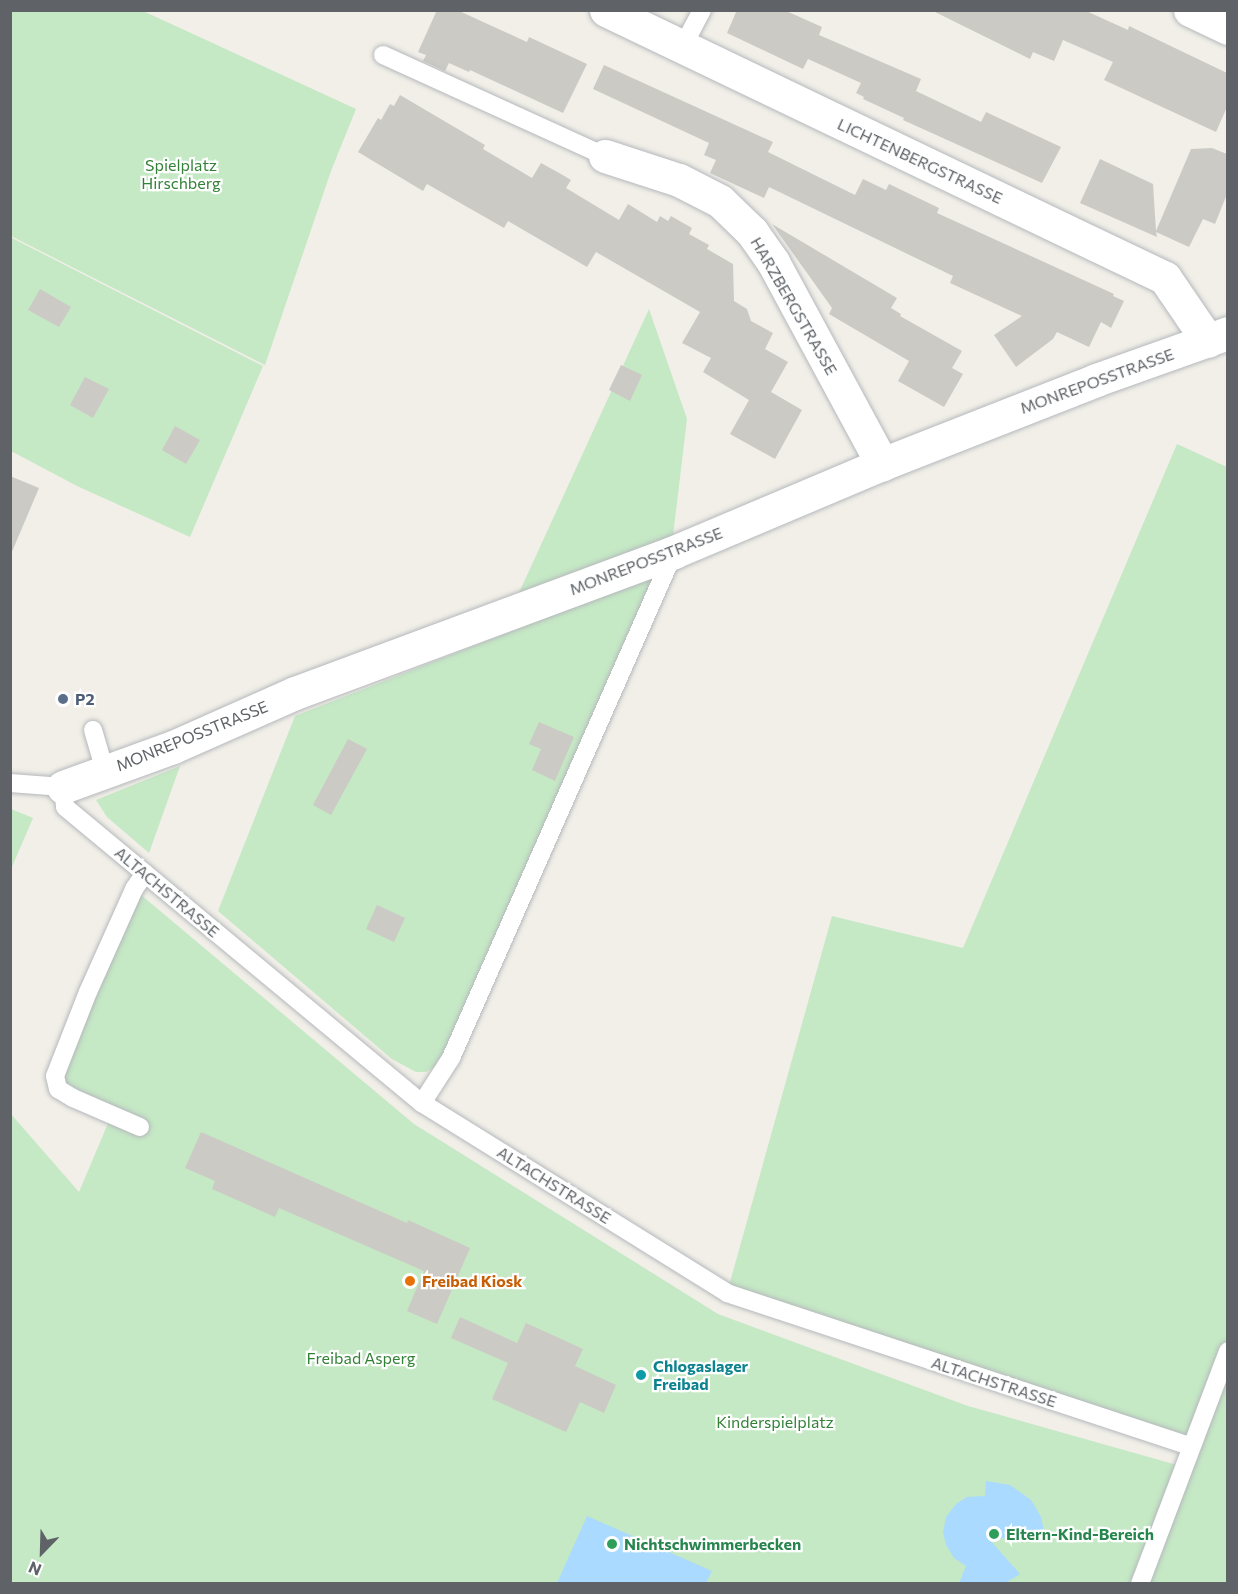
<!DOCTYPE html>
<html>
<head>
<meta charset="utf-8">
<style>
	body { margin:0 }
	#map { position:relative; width:1238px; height:1594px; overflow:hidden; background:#f1efe8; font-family:Commissioner,sans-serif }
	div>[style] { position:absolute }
	.green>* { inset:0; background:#c5e8c5 }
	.water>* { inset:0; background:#aadaff }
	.building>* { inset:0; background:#cccac5 }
	.roads { filter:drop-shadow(0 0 2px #b5b8bc) drop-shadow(0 0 2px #b5b8bc) }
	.lane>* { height:18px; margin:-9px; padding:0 9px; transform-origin:9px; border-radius:9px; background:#fff }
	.street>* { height:33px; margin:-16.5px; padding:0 16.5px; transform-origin:16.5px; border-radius:16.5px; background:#fff }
	.dots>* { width:16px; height:16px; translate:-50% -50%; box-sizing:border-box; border:3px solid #fff; border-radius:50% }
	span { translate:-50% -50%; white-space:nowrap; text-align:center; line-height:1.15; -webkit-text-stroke:4.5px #fff; paint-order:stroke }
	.street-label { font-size:16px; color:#5f6368 }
	.park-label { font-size:16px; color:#348238 }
	.service-label { font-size:16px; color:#4e5e75; font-weight:700 }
	.left { translate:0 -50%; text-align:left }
	.food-label { font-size:16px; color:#c56008; font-weight:700 }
	.culture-label { font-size:16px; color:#0d838f; font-weight:700 }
	.leisure-label { font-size:16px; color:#27864d; font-weight:700 }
	.frame { position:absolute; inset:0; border:12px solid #5f6368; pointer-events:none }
	.north { position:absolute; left:12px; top:1522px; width:60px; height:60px; -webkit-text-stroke:4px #fff; paint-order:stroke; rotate:203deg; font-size:16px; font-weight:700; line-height:24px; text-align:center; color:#5f6368 }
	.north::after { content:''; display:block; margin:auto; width:21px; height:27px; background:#5f6368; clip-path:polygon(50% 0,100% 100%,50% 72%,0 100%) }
</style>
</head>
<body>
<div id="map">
	<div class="green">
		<div style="clip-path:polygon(10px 11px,143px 11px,356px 109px,331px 171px,265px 365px,11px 236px)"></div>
		<div style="clip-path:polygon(10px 237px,263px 366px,190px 537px,77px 486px,11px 451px)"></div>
		<div style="clip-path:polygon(649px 309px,687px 419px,672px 544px,518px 595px)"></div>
		<div style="clip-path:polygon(1177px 444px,1227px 467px,1227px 1583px,1140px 1583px,1189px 1447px,727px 1293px,832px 916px,963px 948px)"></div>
		<div style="clip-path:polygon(655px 575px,439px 1064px,426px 1072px,416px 1072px,392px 1059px,218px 911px,295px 716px)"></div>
		<div style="clip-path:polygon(180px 766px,149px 853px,107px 817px,96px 800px)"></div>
		<div style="clip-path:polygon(11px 809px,33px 818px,11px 869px)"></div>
		<div style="clip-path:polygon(134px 889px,414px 1124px,718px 1314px,968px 1406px,1177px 1465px,1130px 1583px,11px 1583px,10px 1113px,79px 1192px,109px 1121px,58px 1089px)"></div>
	</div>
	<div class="water">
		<div style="clip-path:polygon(986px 1481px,1010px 1485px,1031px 1500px,1041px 1517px,1045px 1536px,989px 1539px,1020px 1574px,1005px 1583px,959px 1583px,966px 1566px,954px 1558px,946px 1545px,943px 1532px,946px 1517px,956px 1504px,967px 1497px,985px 1496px)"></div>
		<div style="clip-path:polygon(587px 1516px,712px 1571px,706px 1583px,557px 1583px)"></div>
	</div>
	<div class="building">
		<div style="clip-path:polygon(437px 10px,457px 10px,527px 42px,529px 37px,587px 64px,563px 113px,470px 70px,469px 72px,449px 63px,445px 71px,423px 61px,426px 55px,418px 52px)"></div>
		<div style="clip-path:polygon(737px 10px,784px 10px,822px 27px,819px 35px,921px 79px,916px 91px,981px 122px,986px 112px,1061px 147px,1042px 183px,903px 120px,904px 118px,863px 99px,864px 97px,856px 93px,861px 83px,808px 59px,803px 69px,727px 33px)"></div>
		<div style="clip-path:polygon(931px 10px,1084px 10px,1128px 30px,1129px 26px,1227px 73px,1227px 107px,1216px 132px,1104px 80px,1113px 62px,1063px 40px,1054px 61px,1033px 52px,1030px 59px)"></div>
		<div style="clip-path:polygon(604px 65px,773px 142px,768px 152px,855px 195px,863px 179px,886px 190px,889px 184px,939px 208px,937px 213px,1114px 294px,1113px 296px,1124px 301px,1111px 328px,1101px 322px,1089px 347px,1057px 332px,1053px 339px,1016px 367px,994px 335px,1022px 316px,950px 283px,953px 276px,769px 187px,764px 198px,710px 173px,716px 160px,704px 155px,709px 143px,593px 89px)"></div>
		<div style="clip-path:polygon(400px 95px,485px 145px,483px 149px,532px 178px,541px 163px,561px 174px,571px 180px,566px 188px,619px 220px,628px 204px,657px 222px,660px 216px,668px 221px,671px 216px,692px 228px,689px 234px,709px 245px,707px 249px,733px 264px,734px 301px,747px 309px,751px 321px,773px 333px,765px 349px,788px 362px,771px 392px,802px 410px,775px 459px,730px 434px,749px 400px,703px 372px,711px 358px,682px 343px,700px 312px,596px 252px,587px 267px,508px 221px,504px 228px,427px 184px,423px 191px,358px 152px,378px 118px,381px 120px,390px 104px,394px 106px)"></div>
		<div style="clip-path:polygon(1212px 148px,1227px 154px,1227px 194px,1215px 224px,1203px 219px,1189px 247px,1156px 232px,1157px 237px,1080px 203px,1100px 159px,1153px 184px,1156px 231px,1191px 149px)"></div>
		<div style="clip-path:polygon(772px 224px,897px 298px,891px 308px,901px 314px,900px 316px,962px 351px,952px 368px,963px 374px,944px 407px,898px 381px,909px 361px,829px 314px,832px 308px)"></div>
		<div style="clip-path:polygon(40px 289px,71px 307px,59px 327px,28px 310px)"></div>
		<div style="clip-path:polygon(621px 365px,642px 375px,630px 401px,609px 390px)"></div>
		<div style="clip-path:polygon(85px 377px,109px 389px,93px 418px,70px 405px)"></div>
		<div style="clip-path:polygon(175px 426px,200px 440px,186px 464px,162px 450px)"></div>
		<div style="clip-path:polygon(10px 476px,39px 488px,11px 554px,10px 554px)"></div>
		<div style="clip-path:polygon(539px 722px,574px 737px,555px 781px,532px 770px,541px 749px,529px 744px)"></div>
		<div style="clip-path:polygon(348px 739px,367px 749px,331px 815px,313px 805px)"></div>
		<div style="clip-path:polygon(377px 905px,405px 918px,394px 942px,366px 929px)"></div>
		<div style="clip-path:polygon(201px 1132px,407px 1223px,408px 1220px,470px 1248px,437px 1324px,407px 1311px,424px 1271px,279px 1208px,275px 1217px,212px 1189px,215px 1181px,185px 1168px)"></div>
		<div style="clip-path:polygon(460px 1317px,517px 1343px,526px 1323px,583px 1349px,575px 1366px,616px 1385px,604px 1413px,580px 1402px,566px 1432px,492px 1399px,508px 1363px,451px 1338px)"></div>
	</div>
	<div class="roads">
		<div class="lane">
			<div style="left:682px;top:48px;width:43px;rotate:-62.2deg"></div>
			<div style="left:383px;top:55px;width:244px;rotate:24.5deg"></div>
			<div style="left:93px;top:730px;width:43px;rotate:73.7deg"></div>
			<div style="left:10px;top:783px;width:53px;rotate:4.3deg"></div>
			<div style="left:63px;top:787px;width:20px;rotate:84deg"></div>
			<div style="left:65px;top:807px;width:464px;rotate:39.7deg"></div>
			<div style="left:422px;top:1103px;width:359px;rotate:31.9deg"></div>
			<div style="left:727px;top:1293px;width:487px;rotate:18.3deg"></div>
			<div style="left:422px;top:1103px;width:54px;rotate:-57.2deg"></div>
			<div style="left:451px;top:1058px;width:553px;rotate:-66.22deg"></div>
			<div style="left:140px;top:1127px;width:73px;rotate:-156.6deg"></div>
			<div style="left:73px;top:1098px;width:17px;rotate:-149deg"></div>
			<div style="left:58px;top:1089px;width:13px;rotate:-103deg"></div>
			<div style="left:55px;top:1076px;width:90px;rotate:-68.6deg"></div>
			<div style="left:88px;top:992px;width:113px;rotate:-65.9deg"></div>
			<div style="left:134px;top:889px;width:19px;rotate:-55deg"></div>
			<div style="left:1140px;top:1584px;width:249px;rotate:-69.3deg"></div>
		</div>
		<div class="street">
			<div style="left:606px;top:10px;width:620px;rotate:25.61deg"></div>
			<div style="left:1165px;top:278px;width:76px;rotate:55.7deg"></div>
			<div style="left:1190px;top:10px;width:42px;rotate:25.3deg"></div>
			<div style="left:605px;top:156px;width:78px;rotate:18deg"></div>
			<div style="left:679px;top:180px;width:46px;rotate:27.1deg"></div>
			<div style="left:720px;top:201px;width:45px;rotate:44.1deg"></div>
			<div style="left:752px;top:232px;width:37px;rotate:55deg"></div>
			<div style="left:773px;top:262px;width:230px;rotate:61.6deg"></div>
			<div style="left:63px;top:787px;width:117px;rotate:-20deg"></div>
			<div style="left:173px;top:747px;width:133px;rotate:-23.9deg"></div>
			<div style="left:295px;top:693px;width:404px;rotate:-20.4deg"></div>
			<div style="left:674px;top:552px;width:226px;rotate:-22.9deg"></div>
			<div style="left:882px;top:464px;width:230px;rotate:-21.4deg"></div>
			<div style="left:1096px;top:380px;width:140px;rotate:-19.6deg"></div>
		</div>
	</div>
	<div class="dots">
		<div style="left:63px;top:699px;background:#5c6f8a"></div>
		<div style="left:410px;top:1281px;background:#e8710a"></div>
		<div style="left:641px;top:1375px;background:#0f9aa8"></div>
		<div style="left:994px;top:1534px;background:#2e9e5b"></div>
		<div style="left:612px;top:1544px;background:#2e9e5b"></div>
	</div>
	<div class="street-label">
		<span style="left:920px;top:161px;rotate:25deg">LICHTENBERGSTRASSE</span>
		<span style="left:794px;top:306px;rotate:60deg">HARZBERGSTRASSE</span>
		<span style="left:1097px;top:381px;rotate:-20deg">MONREPOSSTRASSE</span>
		<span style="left:646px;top:561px;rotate:-21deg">MONREPOSSTRASSE</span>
		<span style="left:192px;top:736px;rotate:-22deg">MONREPOSSTRASSE</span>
		<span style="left:167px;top:892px;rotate:40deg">ALTACHSTRASSE</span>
		<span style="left:554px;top:1185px;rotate:32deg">ALTACHSTRASSE</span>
		<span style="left:994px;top:1382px;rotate:18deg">ALTACHSTRASSE</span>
	</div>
	<div class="park-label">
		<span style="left:181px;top:174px">Spielplatz<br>Hirschberg</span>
		<span style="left:361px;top:1358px">Freibad Asperg</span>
		<span style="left:775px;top:1422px">Kinderspielplatz</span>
	</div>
	<div class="service-label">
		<span class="left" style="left:75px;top:699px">P2</span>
	</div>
	<div class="food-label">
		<span class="left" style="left:422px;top:1281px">Freibad Kiosk</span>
	</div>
	<div class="culture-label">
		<span class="left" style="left:653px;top:1375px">Chlogaslager<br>Freibad</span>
	</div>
	<div class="leisure-label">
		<span class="left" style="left:1006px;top:1534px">Eltern-Kind-Bereich</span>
		<span class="left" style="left:624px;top:1544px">Nichtschwimmerbecken</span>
	</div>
	<div class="frame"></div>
	<div class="north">N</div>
</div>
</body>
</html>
